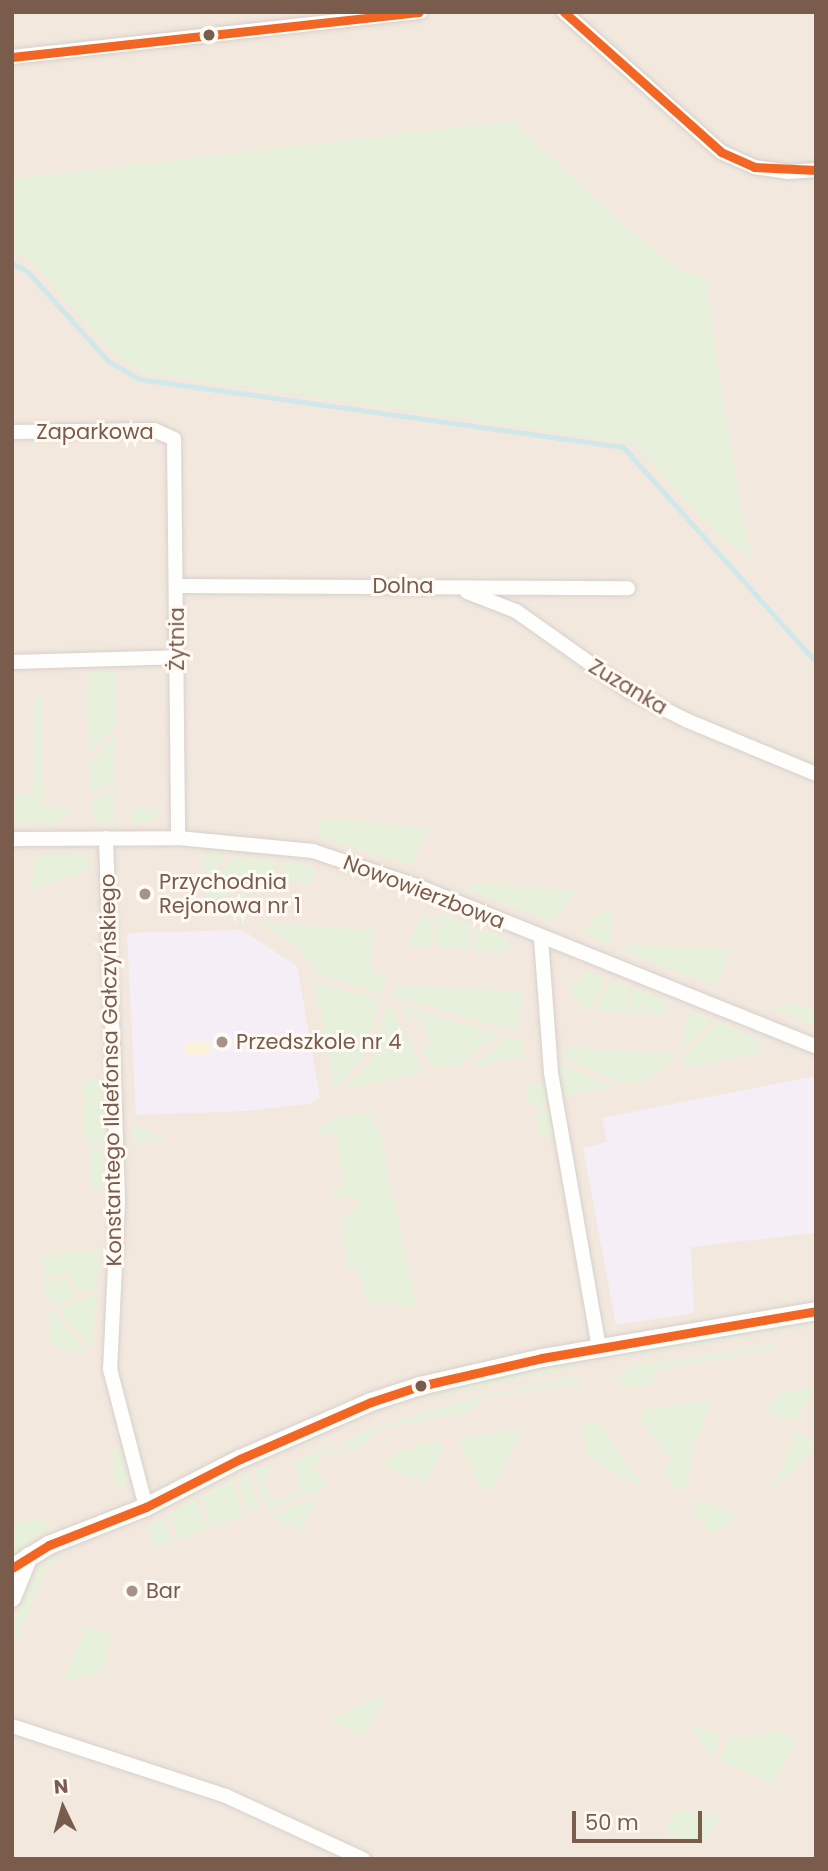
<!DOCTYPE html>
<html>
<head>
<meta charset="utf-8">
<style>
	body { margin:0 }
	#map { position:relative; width:828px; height:1871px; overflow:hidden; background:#f9f5f0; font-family:Poppins,sans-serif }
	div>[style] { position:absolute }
	.residential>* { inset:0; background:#f2e8de }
	.education>* { inset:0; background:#f6eef6 }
	.green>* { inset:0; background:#e7f0db }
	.round { border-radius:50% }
	.sand>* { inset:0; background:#fbf2d9 }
	.stream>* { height:5px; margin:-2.5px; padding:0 2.5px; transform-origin:2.5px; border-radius:2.5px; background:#d0e8ea }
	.roads { filter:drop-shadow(0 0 2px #d7d1cb) drop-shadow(0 0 2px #d7d1cb) }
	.minor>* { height:14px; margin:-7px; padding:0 7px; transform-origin:7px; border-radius:7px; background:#fefefd }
	.tertiary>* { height:18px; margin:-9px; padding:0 9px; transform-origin:9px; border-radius:9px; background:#fefefd }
	.bus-1>* { height:9px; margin:-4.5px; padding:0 4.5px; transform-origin:4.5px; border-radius:4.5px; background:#f26522 }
	.dots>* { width:19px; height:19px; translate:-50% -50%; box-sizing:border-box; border:4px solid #fffaf3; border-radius:50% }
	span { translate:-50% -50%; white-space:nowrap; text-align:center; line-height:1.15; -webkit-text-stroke:6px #fffaf3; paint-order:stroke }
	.street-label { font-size:21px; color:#7a5c4d }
	.poi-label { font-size:21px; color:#7a5c4d }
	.left { translate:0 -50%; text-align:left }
	.frame { position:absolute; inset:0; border:14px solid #7a5c4d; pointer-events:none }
	.north { position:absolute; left:28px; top:1773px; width:70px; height:70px; -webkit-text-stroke:5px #fffaf3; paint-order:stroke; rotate:355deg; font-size:19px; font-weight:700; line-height:28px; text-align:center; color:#7a5c4d }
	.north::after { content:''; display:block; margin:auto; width:24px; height:32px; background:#7a5c4d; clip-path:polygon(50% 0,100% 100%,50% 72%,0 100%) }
	.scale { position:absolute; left:572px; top:1811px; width:130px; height:32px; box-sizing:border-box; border:4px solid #7a5c4d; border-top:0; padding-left:9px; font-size:21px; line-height:24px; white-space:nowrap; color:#7a5c4d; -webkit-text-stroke:5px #fffaf3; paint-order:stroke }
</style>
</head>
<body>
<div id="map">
	<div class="residential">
		<div style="clip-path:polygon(12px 12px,816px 12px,816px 1859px,12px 1859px)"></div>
	</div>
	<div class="education">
		<div style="clip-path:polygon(242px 930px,297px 966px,320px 1097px,309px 1104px,246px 1111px,136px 1115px,127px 933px)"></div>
		<div style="clip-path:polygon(816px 1076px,816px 1233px,691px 1247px,694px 1313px,616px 1325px,583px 1148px,607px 1142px,602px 1118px)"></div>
	</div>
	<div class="green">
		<div style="clip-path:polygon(513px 121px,636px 236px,684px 271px,706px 278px,726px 423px,752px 559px,707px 524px,633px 443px,142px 372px,114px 355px,33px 263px,12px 251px,12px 179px)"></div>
		<div style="clip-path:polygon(115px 671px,115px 727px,89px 753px,87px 673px)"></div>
		<div style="clip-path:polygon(42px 696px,43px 807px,77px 807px,53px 824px,12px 824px,12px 794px,34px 793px,33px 697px)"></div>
		<div style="clip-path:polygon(115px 735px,114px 780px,90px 796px,90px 762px)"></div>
		<div style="clip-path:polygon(114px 788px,113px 821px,94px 824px,91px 804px)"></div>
		<div style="clip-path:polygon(130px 807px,159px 807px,154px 819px,142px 824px,132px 823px)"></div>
		<div style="clip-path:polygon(320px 818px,428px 828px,411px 865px,318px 837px)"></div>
		<div style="clip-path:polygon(87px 853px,93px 869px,28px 890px,38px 854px)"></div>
		<div style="clip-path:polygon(197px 853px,226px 854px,212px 874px,205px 873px,204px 858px)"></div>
		<div style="clip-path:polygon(233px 857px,276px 861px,275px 879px,220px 874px)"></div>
		<div style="clip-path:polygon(283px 861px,315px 867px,314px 884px,282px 880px)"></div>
		<div style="clip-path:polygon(216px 880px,245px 883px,204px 916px,191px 916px,196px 909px,206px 908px,205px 894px)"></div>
		<div style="clip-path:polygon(471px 884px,577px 890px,552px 922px,470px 891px)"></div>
		<div style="clip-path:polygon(248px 887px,246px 919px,214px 916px)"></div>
		<div style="clip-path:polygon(613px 911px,610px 944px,582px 933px,597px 914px)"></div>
		<div style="clip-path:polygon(437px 912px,471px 924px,470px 950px,436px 947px)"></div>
		<div style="clip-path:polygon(422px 914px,433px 917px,432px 947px,407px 946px)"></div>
		<div style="clip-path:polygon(259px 923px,373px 930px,372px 972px,386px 974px,383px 994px,320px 976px,298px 948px)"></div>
		<div style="clip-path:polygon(476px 927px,509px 939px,508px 952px,474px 950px)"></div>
		<div style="clip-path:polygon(623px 945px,731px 949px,717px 986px,623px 951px)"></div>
		<div style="clip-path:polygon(586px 970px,606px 978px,590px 1009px,584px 1009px,571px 995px,572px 983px)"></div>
		<div style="clip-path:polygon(610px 980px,629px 986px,626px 1013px,595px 1010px)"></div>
		<div style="clip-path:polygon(314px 981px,380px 1000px,363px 1059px,335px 1089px)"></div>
		<div style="clip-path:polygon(397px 985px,522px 992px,517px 1031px,391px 996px)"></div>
		<div style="clip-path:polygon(632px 988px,666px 1000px,665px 1015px,630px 1013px)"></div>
		<div style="clip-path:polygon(388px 1002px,425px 1072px,345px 1089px,370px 1062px)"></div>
		<div style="clip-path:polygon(773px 1005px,816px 1007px,816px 1026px,772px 1009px)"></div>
		<div style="clip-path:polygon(401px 1006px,499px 1034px,459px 1065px,435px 1069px,422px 1047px,432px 1042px,416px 1013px,406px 1017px)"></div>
		<div style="clip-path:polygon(687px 1009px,712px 1019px,684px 1048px)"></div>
		<div style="clip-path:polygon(718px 1021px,761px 1040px,759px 1053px,684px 1067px,684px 1055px)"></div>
		<div style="clip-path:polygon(509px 1037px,523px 1041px,523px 1057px,468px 1068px)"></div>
		<div style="clip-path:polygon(565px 1047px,677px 1054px,651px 1080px,625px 1084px,564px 1058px)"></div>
		<div style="clip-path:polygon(559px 1064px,618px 1087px,564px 1096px)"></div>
		<div class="round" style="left:81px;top:1079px;width:22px;height:22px"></div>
		<div class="round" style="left:526px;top:1083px;width:24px;height:24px"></div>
		<div style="clip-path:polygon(103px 1101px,105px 1142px,87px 1144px,82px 1103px)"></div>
		<div style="clip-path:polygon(548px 1109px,553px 1137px,541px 1139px,533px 1114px)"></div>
		<div style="clip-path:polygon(369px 1111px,372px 1124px,378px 1123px,416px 1306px,366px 1303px,359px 1268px,348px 1270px,340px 1219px,359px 1206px,357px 1198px,332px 1196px,331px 1189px,344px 1186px,335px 1133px,320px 1135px,319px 1131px,331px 1119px)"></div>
		<div style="clip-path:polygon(132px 1124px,169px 1140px,133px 1143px)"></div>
		<div style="clip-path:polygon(104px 1147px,104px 1187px,92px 1189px,88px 1149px)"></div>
		<div style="clip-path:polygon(101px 1250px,97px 1287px,80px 1294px,70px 1275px,44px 1276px,42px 1255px)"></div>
		<div style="clip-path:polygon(67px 1280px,75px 1296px,53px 1305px,45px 1295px,44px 1281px)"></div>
		<div style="clip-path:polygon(97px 1293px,92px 1343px,92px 1350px,58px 1308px)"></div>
		<div style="clip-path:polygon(52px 1310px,89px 1354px,51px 1347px,48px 1313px)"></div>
		<div style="clip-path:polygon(816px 1323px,816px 1325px,618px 1358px,621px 1354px)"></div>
		<div style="clip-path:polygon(774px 1344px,776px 1349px,655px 1370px,653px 1384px,622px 1388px,615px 1380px,629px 1367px)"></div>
		<div style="clip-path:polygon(574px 1363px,575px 1367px,434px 1398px,464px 1385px)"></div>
		<div style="clip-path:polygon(576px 1376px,582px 1388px,579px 1391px,572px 1384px,482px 1398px,473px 1411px,383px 1428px,353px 1451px,340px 1442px,386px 1424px,473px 1398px)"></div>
		<div style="clip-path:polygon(816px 1386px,794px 1422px,767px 1411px,771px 1402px,785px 1391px)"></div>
		<div style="clip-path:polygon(712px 1400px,693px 1448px,687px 1487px,677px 1490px,663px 1469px,671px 1461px,645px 1425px,630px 1424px,642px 1421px,641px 1410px)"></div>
		<div style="clip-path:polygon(581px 1420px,601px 1426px,643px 1487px,587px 1457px)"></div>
		<div style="clip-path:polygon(522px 1429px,493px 1487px,482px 1491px,458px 1438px)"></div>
		<div style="clip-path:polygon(796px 1432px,816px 1441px,816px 1449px,772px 1489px)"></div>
		<div style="clip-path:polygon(439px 1440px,443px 1447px,425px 1484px,383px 1466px,391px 1454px)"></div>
		<div style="clip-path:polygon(330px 1446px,350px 1457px,324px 1451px,313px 1470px,327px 1479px,322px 1490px,267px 1509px,254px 1470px,263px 1466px,274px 1470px,263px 1477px,271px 1501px,301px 1492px,294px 1461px)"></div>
		<div style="clip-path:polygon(112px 1449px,120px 1450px,127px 1483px,115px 1487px)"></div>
		<div style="clip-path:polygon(247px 1473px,259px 1509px,249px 1513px,237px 1478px)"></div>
		<div style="clip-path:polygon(232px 1480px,243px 1516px,212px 1527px,202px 1496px)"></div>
		<div style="clip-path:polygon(318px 1498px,301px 1532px,270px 1515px)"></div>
		<div style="clip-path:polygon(196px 1499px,207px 1530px,178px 1539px,169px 1514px)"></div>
		<div style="clip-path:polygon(696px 1499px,737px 1513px,738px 1515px,712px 1535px,691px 1512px)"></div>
		<div style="clip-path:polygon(164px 1518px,172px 1542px,156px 1548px,147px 1525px)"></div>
		<div style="clip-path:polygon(34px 1519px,45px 1522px,46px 1530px,12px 1554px,12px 1525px)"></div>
		<div style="clip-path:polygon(78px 1547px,47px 1567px,12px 1649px,12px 1626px,35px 1573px,49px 1560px)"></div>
		<div style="clip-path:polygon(86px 1626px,112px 1635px,103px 1671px,63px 1682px)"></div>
		<div style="clip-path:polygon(386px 1694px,365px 1737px,328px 1720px)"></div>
		<div style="clip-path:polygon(690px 1725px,722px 1737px,713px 1758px)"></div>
		<div style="clip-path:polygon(783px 1732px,796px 1741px,774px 1785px,719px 1760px,729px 1738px)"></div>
		<div style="clip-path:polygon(676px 1809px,720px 1816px,705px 1843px,695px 1844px,664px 1832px)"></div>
	</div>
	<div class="sand">
		<div style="clip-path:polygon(209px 1041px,210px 1054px,185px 1056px,184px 1043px)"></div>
	</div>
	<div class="stream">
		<div style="left:12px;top:263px;width:18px;rotate:29deg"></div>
		<div style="left:28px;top:272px;width:120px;rotate:48deg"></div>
		<div style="left:108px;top:361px;width:36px;rotate:30deg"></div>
		<div style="left:139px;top:379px;width:489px;rotate:8deg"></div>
		<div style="left:623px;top:447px;width:289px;rotate:48.1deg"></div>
	</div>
	<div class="roads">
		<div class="minor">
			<div style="left:564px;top:12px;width:210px;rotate:41.7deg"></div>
			<div style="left:721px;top:152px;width:36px;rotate:24deg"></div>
			<div style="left:754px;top:167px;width:34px;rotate:8deg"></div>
			<div style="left:788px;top:172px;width:28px;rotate:-4deg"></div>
			<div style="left:12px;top:57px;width:411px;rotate:-6.3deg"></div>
			<div style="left:12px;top:432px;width:142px;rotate:-0.8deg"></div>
			<div style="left:154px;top:430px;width:22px;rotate:24deg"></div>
			<div style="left:174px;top:439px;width:399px;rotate:89.4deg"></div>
			<div style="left:177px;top:586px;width:451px;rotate:0.3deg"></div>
			<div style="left:467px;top:592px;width:53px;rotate:21.2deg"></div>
			<div style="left:516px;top:611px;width:138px;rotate:35.3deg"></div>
			<div style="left:629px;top:691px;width:66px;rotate:27deg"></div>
			<div style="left:688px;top:721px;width:139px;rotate:22.5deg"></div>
			<div style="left:12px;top:662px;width:165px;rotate:-1.7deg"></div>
			<div style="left:106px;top:838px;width:364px;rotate:88.1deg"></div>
			<div style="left:118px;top:1202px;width:167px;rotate:92.7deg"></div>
			<div style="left:110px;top:1369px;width:143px;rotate:75.4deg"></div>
			<div style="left:12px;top:839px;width:166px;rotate:-0.3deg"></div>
			<div style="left:178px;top:838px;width:136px;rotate:5.5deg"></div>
			<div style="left:313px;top:851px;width:110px;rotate:18.6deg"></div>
			<div style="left:417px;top:886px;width:430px;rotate:21.9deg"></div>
			<div style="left:541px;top:939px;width:134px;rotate:85.7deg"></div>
			<div style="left:551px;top:1073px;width:279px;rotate:80.1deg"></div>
			<div style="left:12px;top:1726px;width:225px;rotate:18.1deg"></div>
			<div style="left:226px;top:1796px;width:151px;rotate:24.7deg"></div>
		</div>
		<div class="tertiary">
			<div style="left:12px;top:1568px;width:44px;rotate:-31.9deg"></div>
			<div style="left:49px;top:1545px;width:104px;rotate:-21.4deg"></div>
			<div style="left:146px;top:1507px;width:106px;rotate:-27.1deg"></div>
			<div style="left:240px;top:1459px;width:143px;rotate:-23.5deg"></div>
			<div style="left:371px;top:1402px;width:52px;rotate:-18.1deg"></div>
			<div style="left:420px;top:1386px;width:125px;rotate:-12.9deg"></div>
			<div style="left:542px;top:1358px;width:278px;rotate:-9.7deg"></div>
			<div style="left:12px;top:1598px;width:45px;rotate:-68deg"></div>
		</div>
	</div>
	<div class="bus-1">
		<div style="left:564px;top:12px;width:210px;rotate:41.7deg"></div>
		<div style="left:721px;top:152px;width:36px;rotate:24deg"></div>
		<div style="left:754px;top:167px;width:62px;rotate:2.8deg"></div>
		<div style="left:12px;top:57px;width:409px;rotate:-6.3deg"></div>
		<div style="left:12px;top:1568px;width:44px;rotate:-31.9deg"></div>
		<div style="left:49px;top:1545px;width:104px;rotate:-21.4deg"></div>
		<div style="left:146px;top:1507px;width:106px;rotate:-27.1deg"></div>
		<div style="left:240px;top:1459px;width:143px;rotate:-23.5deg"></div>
		<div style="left:371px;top:1402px;width:52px;rotate:-18.1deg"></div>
		<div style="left:420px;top:1386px;width:125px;rotate:-12.9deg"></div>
		<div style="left:542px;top:1358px;width:278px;rotate:-9.7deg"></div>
	</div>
	<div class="dots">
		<div style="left:209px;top:35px;background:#7a5c4d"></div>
		<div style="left:145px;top:894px;background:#a69286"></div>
		<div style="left:222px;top:1042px;background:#a69286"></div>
		<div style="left:421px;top:1386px;background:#7a5c4d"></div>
		<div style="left:132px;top:1591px;background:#a69286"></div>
	</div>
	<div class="street-label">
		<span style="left:95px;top:432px">Zaparkowa</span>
		<span style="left:403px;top:586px">Dolna</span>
		<span style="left:177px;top:639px;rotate:-90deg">Żytnia</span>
		<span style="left:628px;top:687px;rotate:31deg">Zuzanka</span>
		<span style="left:424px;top:892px;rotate:21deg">Nowowierzbowa</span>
		<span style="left:111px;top:1070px;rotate:-91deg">Konstantego Ildefonsa Gałczyńskiego</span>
	</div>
	<div class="poi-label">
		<span class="left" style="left:159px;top:894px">Przychodnia<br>Rejonowa nr 1</span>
		<span class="left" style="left:236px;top:1042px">Przedszkole nr 4</span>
		<span class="left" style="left:146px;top:1591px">Bar</span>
	</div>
	<div class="frame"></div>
	<div class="north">N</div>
	<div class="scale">50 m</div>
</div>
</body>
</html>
